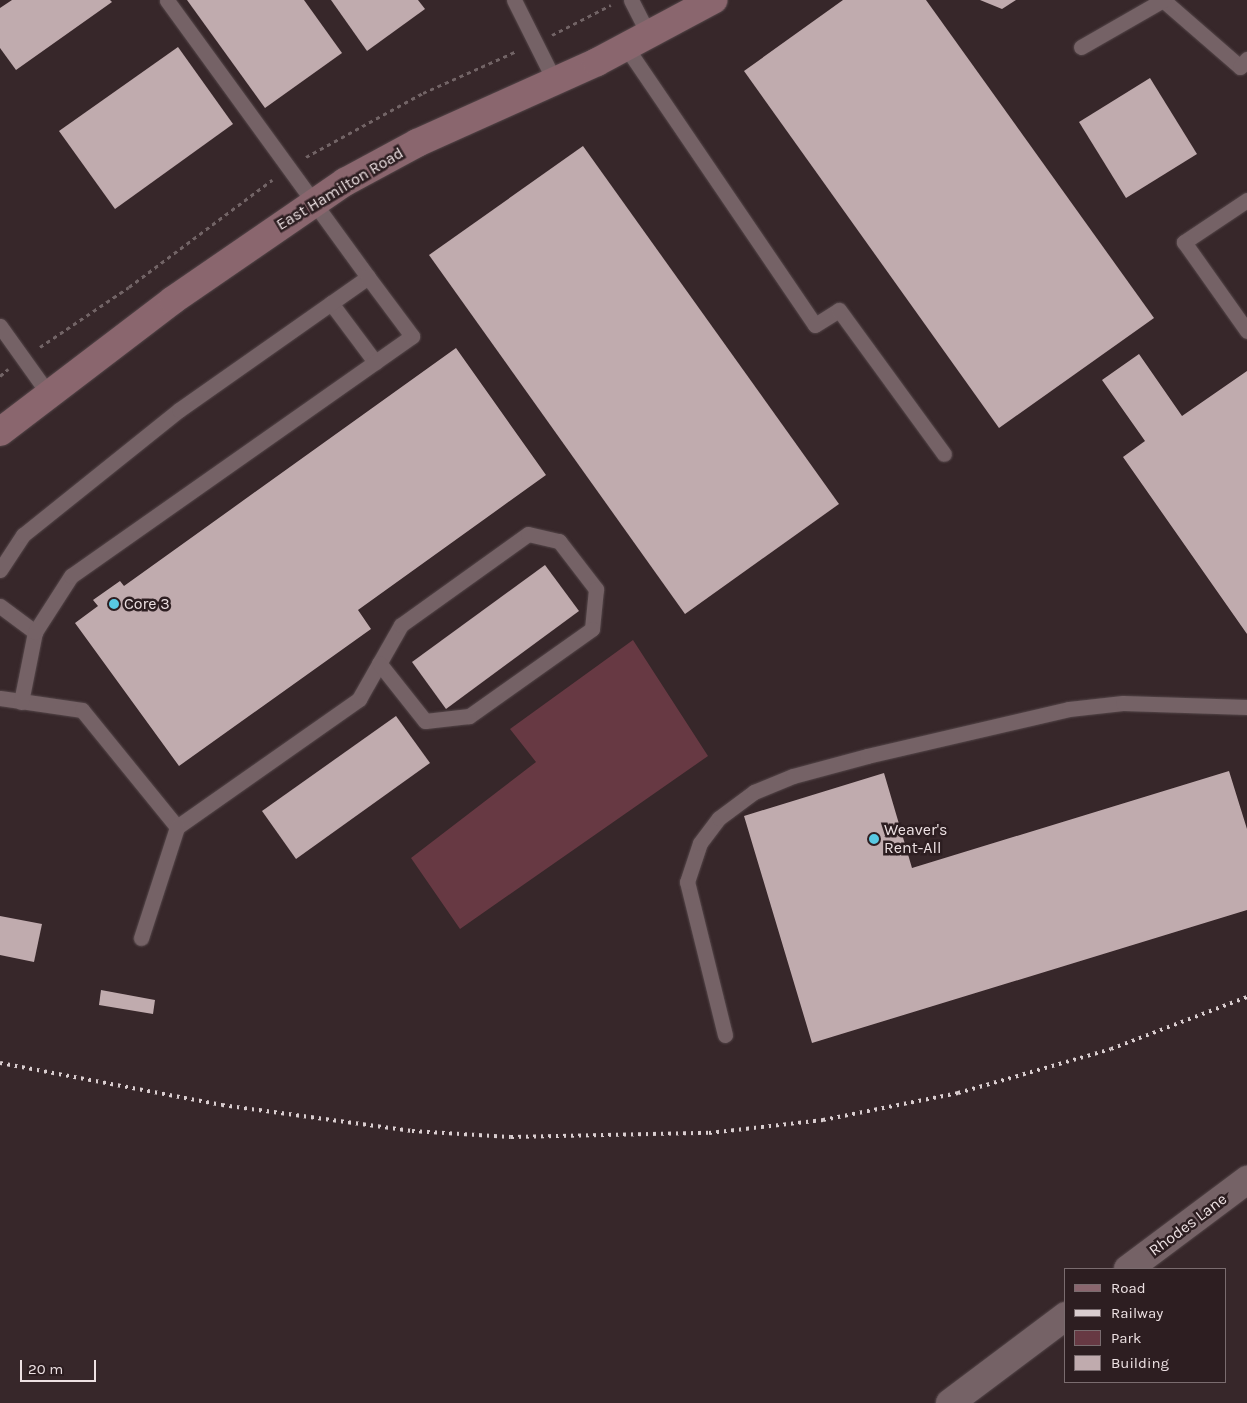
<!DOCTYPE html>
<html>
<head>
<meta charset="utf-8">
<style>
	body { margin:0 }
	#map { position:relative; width:1247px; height:1403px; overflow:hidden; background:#37272a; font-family:Karla,sans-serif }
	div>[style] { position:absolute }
	.green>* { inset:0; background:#673943 }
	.building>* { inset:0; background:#c0abae }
	.path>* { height:3px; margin-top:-1.5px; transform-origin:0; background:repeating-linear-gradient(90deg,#726466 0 4px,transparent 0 8px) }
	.roads { filter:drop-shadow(0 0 1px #544649) drop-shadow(0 0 1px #544649) }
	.service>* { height:15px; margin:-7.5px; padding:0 7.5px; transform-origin:7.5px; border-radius:7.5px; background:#756266 }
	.tertiary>* { height:28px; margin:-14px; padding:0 14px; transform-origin:14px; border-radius:14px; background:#756266 }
	.secondary>* { height:28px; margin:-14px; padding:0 14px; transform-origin:14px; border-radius:14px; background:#8a666e }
	.rail>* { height:4px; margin-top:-2px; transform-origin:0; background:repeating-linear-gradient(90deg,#d9cdcf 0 2.5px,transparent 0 7.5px) }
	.dots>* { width:14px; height:14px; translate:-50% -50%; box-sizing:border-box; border:2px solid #2d1e21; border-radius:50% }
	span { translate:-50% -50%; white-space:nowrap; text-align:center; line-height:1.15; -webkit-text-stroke:5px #2d1e21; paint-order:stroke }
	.street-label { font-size:16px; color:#ede1e3 }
	.poi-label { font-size:16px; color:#ede1e3 }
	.left { translate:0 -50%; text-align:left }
	.legend { position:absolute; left:1064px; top:1268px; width:162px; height:115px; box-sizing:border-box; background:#2d1e21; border:1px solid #7a6c6f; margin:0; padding:6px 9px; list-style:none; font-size:15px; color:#ede1e3 }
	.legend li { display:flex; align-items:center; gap:10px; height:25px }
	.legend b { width:25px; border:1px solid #7a6c6f }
	.scale { position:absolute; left:20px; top:1360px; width:76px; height:22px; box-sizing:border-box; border:2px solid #ede1e3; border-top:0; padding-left:6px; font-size:15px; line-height:18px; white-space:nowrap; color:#ede1e3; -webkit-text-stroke:4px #2d1e21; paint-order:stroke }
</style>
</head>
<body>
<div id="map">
	<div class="green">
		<div style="clip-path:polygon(633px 640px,708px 756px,460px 929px,411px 858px,536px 762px,510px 729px)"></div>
	</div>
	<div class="building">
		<div style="clip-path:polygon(12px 0,110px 0,112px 2px,16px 70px,0 48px,0 8px)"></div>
		<div style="clip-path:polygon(187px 0,304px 0,342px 53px,265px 108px)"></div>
		<div style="clip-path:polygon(331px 0,418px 0,425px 9px,367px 51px)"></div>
		<div style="clip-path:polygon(843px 0,926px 0,1154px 318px,999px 428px,744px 71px)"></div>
		<div style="clip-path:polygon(980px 0,1016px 0,1002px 9px)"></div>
		<div style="clip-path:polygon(178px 47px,233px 124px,115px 209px,59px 131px)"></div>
		<div style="clip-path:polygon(1150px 78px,1197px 154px,1126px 198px,1079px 122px)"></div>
		<div style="clip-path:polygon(583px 146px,839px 504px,685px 614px,429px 255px)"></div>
		<div style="clip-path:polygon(456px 348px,546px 475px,358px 610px,371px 629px,179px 766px,75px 623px,98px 606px,93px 600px,120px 581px,124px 586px)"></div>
		<div style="clip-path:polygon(1139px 354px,1182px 416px,1247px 371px,1247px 634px,1123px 457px,1145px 441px,1102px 380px)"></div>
		<div style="clip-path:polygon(545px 565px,579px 611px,446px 709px,412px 662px)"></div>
		<div style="clip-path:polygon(396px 716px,430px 763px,296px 859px,262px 811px)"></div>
		<div style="clip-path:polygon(1229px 771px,1247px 829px,1247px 910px,812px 1043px,744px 816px,884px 773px,912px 868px)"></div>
		<div style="clip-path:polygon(0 916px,42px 924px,34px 962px,0 955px)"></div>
		<div style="clip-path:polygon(101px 990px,155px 1000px,153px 1014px,99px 1005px)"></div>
	</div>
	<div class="path">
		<div style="left:552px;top:35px;width:66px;rotate:-27deg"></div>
		<div style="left:306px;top:157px;width:133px;rotate:-28.7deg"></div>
		<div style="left:423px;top:93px;width:103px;rotate:-24.1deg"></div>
		<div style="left:40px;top:347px;width:107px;rotate:-34deg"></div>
		<div style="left:129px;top:287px;width:179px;rotate:-36.8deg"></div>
		<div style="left:0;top:376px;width:11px;rotate:-41deg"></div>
	</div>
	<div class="roads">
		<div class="service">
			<div style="left:514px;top:0;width:89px;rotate:63.4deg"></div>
			<div style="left:631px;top:0;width:39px;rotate:63deg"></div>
			<div style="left:1163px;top:0;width:102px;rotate:41deg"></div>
			<div style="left:1240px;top:67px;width:11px;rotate:-49deg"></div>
			<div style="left:626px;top:47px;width:336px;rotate:55.8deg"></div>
			<div style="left:815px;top:325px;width:28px;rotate:-32deg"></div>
			<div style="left:839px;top:310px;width:178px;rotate:53.9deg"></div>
			<div style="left:1081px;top:47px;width:95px;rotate:-29.8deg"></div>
			<div style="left:1247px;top:200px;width:76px;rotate:146.3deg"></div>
			<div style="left:1184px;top:242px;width:109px;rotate:54.7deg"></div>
			<div style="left:331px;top:303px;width:74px;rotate:53.3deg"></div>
			<div style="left:0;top:326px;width:81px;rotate:54.5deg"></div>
			<div style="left:0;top:570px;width:42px;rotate:-56.7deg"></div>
			<div style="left:23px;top:535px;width:200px;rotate:-38.7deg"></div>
			<div style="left:179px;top:410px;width:231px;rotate:-35.1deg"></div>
			<div style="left:368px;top:277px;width:342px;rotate:-126deg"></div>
			<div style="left:0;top:606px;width:44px;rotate:36.6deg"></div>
			<div style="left:0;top:698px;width:83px;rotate:8.3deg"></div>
			<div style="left:82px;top:710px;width:151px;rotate:50.9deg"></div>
			<div style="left:177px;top:827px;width:223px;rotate:-35.1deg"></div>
			<div style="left:359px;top:699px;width:85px;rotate:-60.4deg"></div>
			<div style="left:401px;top:625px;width:156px;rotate:-35.6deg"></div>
			<div style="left:528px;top:534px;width:32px;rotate:13deg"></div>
			<div style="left:559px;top:541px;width:61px;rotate:52.4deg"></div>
			<div style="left:596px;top:589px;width:40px;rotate:95.7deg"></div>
			<div style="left:592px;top:629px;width:151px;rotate:144.7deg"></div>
			<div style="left:469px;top:716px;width:44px;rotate:173.5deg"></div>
			<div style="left:425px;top:721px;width:74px;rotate:-128.4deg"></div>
			<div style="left:21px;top:702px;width:71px;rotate:-78.7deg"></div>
			<div style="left:35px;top:632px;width:67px;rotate:-57.3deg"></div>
			<div style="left:71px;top:576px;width:417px;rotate:-35.1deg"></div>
			<div style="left:412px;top:336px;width:74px;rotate:-126.7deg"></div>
			<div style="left:141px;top:938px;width:117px;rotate:-72deg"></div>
			<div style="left:725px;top:1035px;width:158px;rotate:-103.9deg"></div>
			<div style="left:687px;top:882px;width:41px;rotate:-71.6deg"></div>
			<div style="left:700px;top:843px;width:31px;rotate:-53deg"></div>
			<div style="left:719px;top:818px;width:44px;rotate:-36.6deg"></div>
			<div style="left:754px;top:792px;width:42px;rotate:-22.3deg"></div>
			<div style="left:793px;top:776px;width:77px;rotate:-15.1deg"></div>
			<div style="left:867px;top:756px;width:207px;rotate:-13.1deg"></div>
			<div style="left:1069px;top:709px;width:54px;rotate:-6.3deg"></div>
			<div style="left:1123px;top:703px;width:124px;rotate:1.8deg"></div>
		</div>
		<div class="tertiary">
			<div style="left:1128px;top:1269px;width:149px;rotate:-36.8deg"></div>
			<div style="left:950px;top:1403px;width:145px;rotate:-36.9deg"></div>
		</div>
		<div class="secondary">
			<div style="left:0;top:432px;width:218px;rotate:-37.3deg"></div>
			<div style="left:173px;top:300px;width:209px;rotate:-34.5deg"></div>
			<div style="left:345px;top:182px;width:82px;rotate:-28.4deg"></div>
			<div style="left:417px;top:143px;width:197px;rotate:-24.2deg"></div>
			<div style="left:597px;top:62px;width:132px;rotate:-28.1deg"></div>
		</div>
	</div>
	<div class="rail">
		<div style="left:0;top:1063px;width:226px;rotate:10.7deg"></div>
		<div style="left:222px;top:1105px;width:192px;rotate:7.8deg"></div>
		<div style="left:412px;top:1131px;width:99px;rotate:3.5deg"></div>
		<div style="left:511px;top:1137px;width:198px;rotate:-1.2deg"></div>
		<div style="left:709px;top:1133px;width:115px;rotate:-6.5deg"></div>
		<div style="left:823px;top:1120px;width:138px;rotate:-11.3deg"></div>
		<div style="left:958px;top:1093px;width:159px;rotate:-16deg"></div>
		<div style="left:1111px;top:1049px;width:146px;rotate:-20.9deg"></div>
	</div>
	<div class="dots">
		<div style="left:114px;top:604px;background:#58c9e3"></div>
		<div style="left:874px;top:839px;background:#58c9e3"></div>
	</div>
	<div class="street-label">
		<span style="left:340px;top:189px;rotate:-31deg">East Hamilton Road</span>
		<span style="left:1188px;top:1225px;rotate:-37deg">Rhodes Lane</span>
	</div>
	<div class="poi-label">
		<span class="left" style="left:124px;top:604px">Core 3</span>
		<span class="left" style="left:884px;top:839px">Weaver's<br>Rent-All</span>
	</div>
	<ul class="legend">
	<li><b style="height:6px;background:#8a666e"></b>Road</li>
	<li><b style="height:6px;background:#d9cdcf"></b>Railway</li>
	<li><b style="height:14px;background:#673943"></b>Park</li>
	<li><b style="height:14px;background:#c0abae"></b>Building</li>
	</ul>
	<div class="scale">20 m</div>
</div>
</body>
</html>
